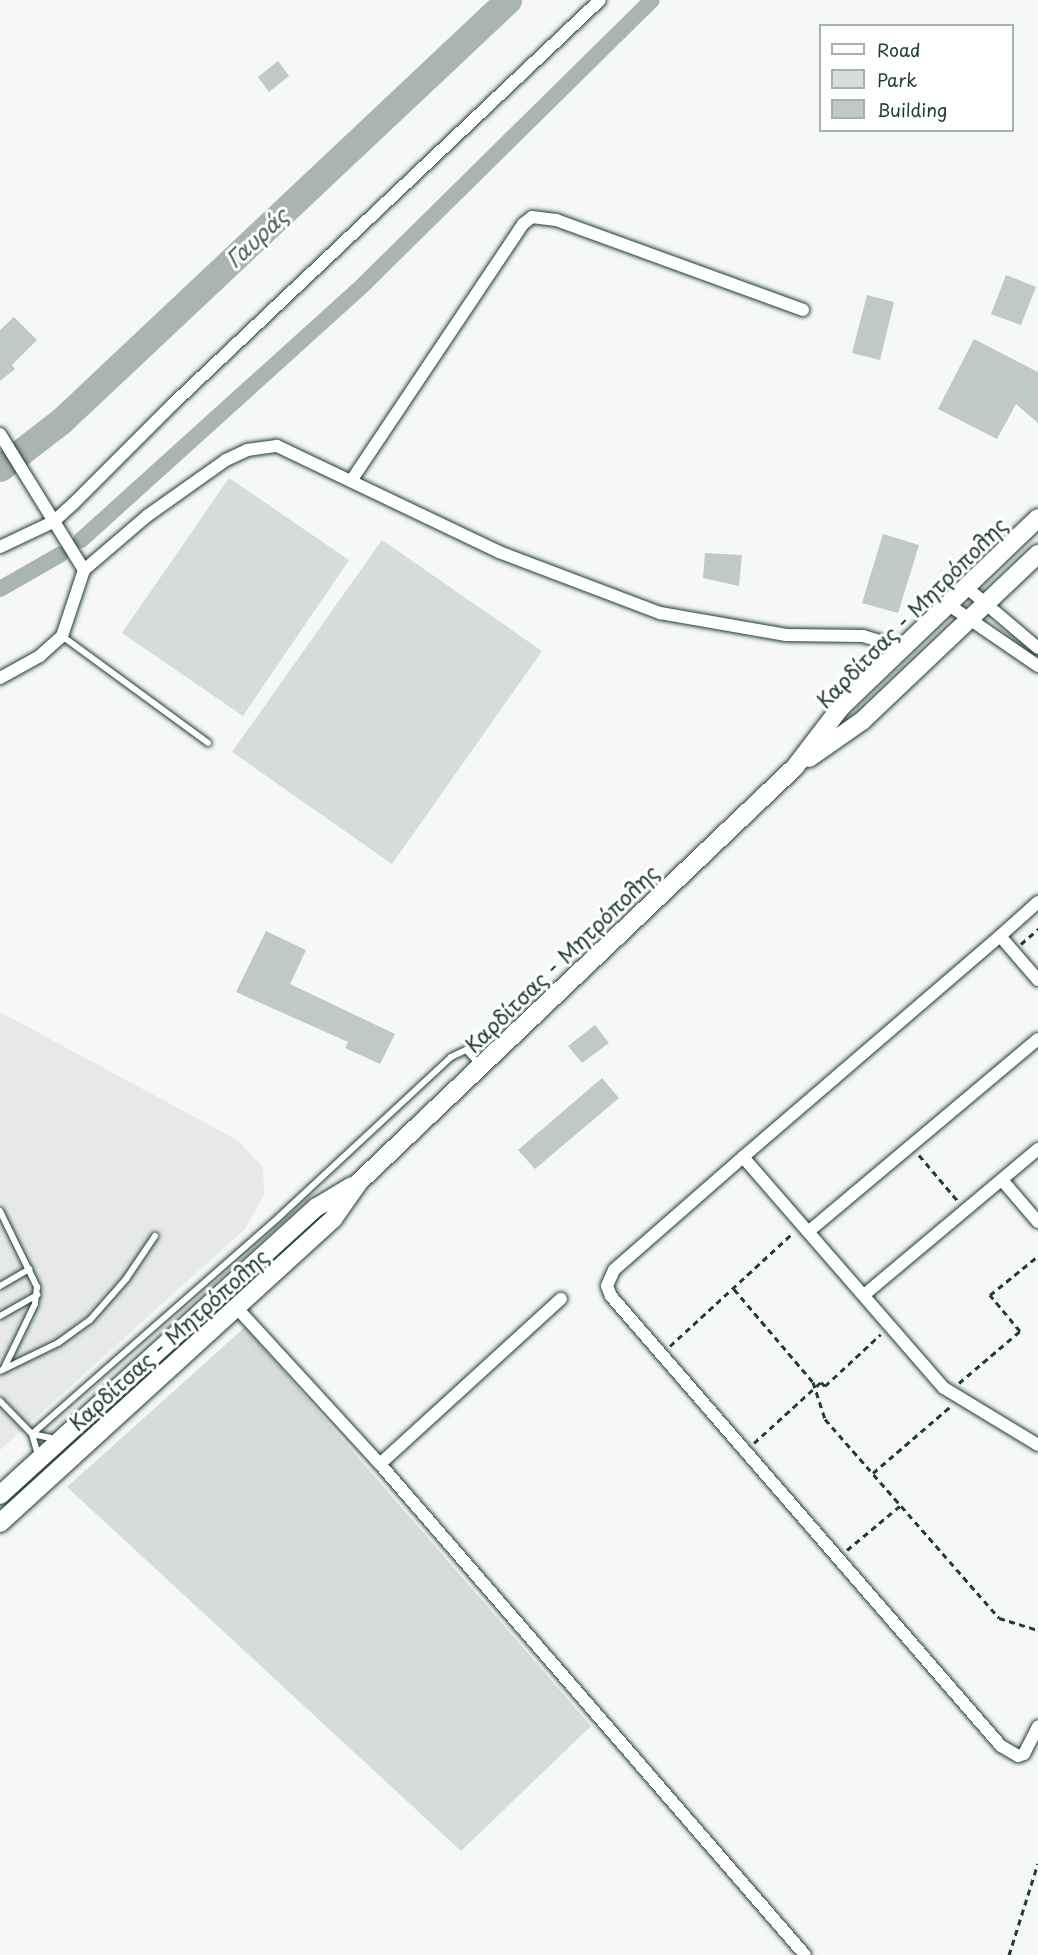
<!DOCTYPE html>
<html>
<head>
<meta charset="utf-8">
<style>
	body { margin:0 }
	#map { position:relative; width:1038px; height:1955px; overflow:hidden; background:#f6f7f7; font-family:"Playpen Sans",sans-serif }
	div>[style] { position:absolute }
	.built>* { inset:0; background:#e6e9e8 }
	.green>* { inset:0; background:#d6dcdb }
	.canal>* { height:16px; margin:-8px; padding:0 8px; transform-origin:8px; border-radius:8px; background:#aab5b1 }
	.river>* { height:27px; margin:-13.5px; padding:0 13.5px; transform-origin:13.5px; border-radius:13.5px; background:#aab5b1 }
	.building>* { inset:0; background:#c0c9c6 }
	.path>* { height:3px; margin-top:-1.5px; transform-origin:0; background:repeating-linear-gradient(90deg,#1f3d34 0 6px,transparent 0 10.5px) }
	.roads { filter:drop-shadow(0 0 2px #1f3d34) drop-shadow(0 0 2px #1f3d34) }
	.service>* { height:6px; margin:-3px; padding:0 3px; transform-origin:3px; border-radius:3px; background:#fff }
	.minor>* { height:12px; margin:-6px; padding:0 6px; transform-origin:6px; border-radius:6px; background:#fff }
	.secondary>* { height:18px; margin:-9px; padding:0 9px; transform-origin:9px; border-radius:9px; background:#fff }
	span { translate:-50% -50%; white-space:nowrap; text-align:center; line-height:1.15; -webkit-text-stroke:6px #fff; paint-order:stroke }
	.street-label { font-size:21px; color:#1f3d34 }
	.water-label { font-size:22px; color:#49615a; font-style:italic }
	.legend { position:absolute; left:819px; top:24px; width:195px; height:108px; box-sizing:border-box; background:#fff; border:2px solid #a5b1ae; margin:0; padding:8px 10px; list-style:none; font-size:18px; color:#1f3d34 }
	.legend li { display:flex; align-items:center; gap:12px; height:30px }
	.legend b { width:30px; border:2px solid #a5b1ae }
</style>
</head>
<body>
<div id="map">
	<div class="built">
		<div style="clip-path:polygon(0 1012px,237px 1140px,263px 1167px,264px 1195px,245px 1229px,0 1450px)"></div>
	</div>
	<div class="green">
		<div style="clip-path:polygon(229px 478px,349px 560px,243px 716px,122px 633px)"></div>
		<div style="clip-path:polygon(382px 540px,542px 651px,392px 864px,232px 752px)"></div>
		<div style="clip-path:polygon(245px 1327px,591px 1726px,461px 1851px,67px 1487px)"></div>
	</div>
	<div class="canal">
		<div style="left:81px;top:540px;width:382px;rotate:-42.1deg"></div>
		<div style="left:364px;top:284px;width:404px;rotate:-44.6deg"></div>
		<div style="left:0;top:589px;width:70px;rotate:-29.8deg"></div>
	</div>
	<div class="river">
		<div style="left:0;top:468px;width:77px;rotate:-37.6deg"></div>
		<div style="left:61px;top:421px;width:614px;rotate:-43.28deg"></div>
	</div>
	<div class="building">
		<div style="clip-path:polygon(278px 61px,289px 76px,269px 92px,258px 77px)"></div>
		<div style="clip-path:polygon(1006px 275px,1036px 287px,1021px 325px,991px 314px)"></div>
		<div style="clip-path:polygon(867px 295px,894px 302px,880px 360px,852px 353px)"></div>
		<div style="clip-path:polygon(14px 317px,37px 340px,12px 365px,15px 369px,0 381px,0 330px)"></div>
		<div style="clip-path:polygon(974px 339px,1038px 372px,1038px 423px,1016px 404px,997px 439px,938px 409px)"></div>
		<div style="clip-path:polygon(883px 534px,919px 545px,898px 613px,862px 603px)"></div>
		<div style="clip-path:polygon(705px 553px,742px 555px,739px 586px,703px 578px)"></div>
		<div style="clip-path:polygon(266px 931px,306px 950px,290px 984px,395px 1034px,380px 1064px,345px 1048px,348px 1042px,236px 992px)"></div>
		<div style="clip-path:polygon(595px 1025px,609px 1043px,582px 1063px,568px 1046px)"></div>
		<div style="clip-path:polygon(602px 1078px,619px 1098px,535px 1169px,518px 1150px)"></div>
	</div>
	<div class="path">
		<div style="left:1021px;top:944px;width:23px;rotate:-41deg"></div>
		<div style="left:919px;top:1155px;width:59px;rotate:49.8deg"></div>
		<div style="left:734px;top:1289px;width:122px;rotate:49.7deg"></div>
		<div style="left:813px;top:1382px;width:39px;rotate:72deg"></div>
		<div style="left:825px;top:1419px;width:264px;rotate:48.8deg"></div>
		<div style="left:999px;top:1618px;width:41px;rotate:17.1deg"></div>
		<div style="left:670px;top:1346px;width:167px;rotate:-42.6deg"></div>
		<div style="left:959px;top:1383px;width:80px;rotate:-40.4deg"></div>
		<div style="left:1020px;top:1331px;width:47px;rotate:-129.8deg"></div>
		<div style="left:990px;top:1295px;width:62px;rotate:-39.1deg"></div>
		<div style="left:754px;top:1443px;width:91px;rotate:-42.3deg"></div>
		<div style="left:821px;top:1382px;width:6px;rotate:45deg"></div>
		<div style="left:825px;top:1386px;width:76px;rotate:-42.9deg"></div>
		<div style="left:873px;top:1473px;width:103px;rotate:-40.7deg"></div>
		<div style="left:847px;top:1550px;width:70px;rotate:-39.8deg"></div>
		<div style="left:1009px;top:1955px;width:96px;rotate:-72.5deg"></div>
	</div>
	<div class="roads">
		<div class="service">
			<div style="left:62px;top:636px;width:181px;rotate:36.2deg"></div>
			<div style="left:0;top:1211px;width:85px;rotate:64deg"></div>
			<div style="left:37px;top:1287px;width:17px;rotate:97deg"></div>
			<div style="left:35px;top:1304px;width:71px;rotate:115.8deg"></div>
			<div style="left:0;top:1286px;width:34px;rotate:-30deg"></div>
			<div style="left:0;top:1316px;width:43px;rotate:-29.6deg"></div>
			<div style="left:0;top:1371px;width:64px;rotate:-25.8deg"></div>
			<div style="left:58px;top:1343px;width:39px;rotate:-36deg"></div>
			<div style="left:90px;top:1320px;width:55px;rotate:-48.7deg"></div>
			<div style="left:126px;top:1279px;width:52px;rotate:-56deg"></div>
			<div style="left:0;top:1401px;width:46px;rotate:45.9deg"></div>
			<div style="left:32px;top:1434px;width:22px;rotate:74deg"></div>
			<div style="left:32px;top:1434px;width:330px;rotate:-41.3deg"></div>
			<div style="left:280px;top:1216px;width:233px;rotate:-42.9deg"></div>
			<div style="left:451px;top:1057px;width:17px;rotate:-25deg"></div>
			<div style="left:466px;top:1050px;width:19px;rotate:47deg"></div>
			<div style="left:32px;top:1434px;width:24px;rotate:12deg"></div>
		</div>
		<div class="minor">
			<div style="left:0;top:434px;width:160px;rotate:58.3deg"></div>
			<div style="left:84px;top:570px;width:70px;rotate:108.4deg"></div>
			<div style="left:62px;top:636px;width:30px;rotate:138deg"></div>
			<div style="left:40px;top:656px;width:46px;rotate:151.2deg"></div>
			<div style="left:351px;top:481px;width:309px;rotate:-56.2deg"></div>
			<div style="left:523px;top:224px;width:11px;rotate:-38deg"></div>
			<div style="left:532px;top:217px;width:24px;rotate:7deg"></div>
			<div style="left:556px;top:220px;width:263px;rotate:20deg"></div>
			<div style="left:0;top:547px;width:59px;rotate:-25.3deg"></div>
			<div style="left:53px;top:522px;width:28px;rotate:-42deg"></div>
			<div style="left:74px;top:503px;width:141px;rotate:-45deg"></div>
			<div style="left:174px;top:403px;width:586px;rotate:-43.41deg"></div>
			<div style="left:84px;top:570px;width:83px;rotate:-40.6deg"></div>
			<div style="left:147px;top:516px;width:97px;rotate:-35.3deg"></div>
			<div style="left:226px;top:460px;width:23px;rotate:-25deg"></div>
			<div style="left:247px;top:450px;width:30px;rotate:-8deg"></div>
			<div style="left:277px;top:446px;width:246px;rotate:25.5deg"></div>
			<div style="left:499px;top:552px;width:172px;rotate:20.8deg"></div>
			<div style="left:660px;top:613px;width:128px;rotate:9.9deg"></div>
			<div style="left:786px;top:635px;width:77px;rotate:0.7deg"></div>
			<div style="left:863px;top:636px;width:42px;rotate:16.7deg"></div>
			<div style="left:966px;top:587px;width:94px;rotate:40.3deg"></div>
			<div style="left:949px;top:605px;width:108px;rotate:34.4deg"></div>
			<div style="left:1000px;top:936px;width:51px;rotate:-41.8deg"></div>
			<div style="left:1038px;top:980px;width:58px;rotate:-130.8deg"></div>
			<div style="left:1000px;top:936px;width:339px;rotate:139.3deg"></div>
			<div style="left:743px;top:1157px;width:306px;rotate:49deg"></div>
			<div style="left:944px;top:1388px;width:110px;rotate:31.2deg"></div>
			<div style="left:743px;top:1157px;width:171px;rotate:138.8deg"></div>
			<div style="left:614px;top:1270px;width:17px;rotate:114deg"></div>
			<div style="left:607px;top:1286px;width:11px;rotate:68deg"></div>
			<div style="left:611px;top:1296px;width:595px;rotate:49.09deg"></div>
			<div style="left:1001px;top:1746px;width:20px;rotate:30deg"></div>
			<div style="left:1018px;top:1756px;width:6px;rotate:-18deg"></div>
			<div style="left:1024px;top:1754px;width:31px;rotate:-63deg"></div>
			<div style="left:1002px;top:1180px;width:55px;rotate:49.4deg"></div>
			<div style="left:808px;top:1232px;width:300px;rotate:-40deg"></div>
			<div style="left:864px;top:1295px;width:227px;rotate:-40deg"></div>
			<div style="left:236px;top:1307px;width:213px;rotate:47.5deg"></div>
			<div style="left:380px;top:1464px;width:649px;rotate:49.12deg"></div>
			<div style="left:380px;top:1464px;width:245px;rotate:-42.4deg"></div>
		</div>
		<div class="secondary">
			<div style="left:809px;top:758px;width:65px;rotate:-34.9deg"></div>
			<div style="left:862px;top:721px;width:243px;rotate:-43.5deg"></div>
			<div style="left:0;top:1495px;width:428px;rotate:-42.3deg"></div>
			<div style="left:317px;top:1207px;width:41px;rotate:-31deg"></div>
			<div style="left:0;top:1523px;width:451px;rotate:-42.4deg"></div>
			<div style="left:333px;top:1219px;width:45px;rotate:-54.9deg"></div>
			<div style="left:359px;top:1182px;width:602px;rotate:-43.59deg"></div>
			<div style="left:795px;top:767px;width:76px;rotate:-52.5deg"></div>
			<div style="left:841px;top:707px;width:273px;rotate:-43.8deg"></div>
		</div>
	</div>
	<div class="street-label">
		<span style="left:911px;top:612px;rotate:-45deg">Καρδίτσας - Μητρόπολης</span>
		<span style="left:561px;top:958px;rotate:-44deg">Καρδίτσας - Μητρόπολης</span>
		<span style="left:168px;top:1339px;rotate:-42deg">Καρδίτσας - Μητρόπολης</span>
	</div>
	<div class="water-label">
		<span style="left:256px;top:237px;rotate:-43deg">Γαυράς</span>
	</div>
	<ul class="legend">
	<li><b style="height:8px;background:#fff"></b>Road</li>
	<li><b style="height:16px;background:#d6dcdb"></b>Park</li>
	<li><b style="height:16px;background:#c0c9c6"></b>Building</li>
	</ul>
</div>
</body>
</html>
